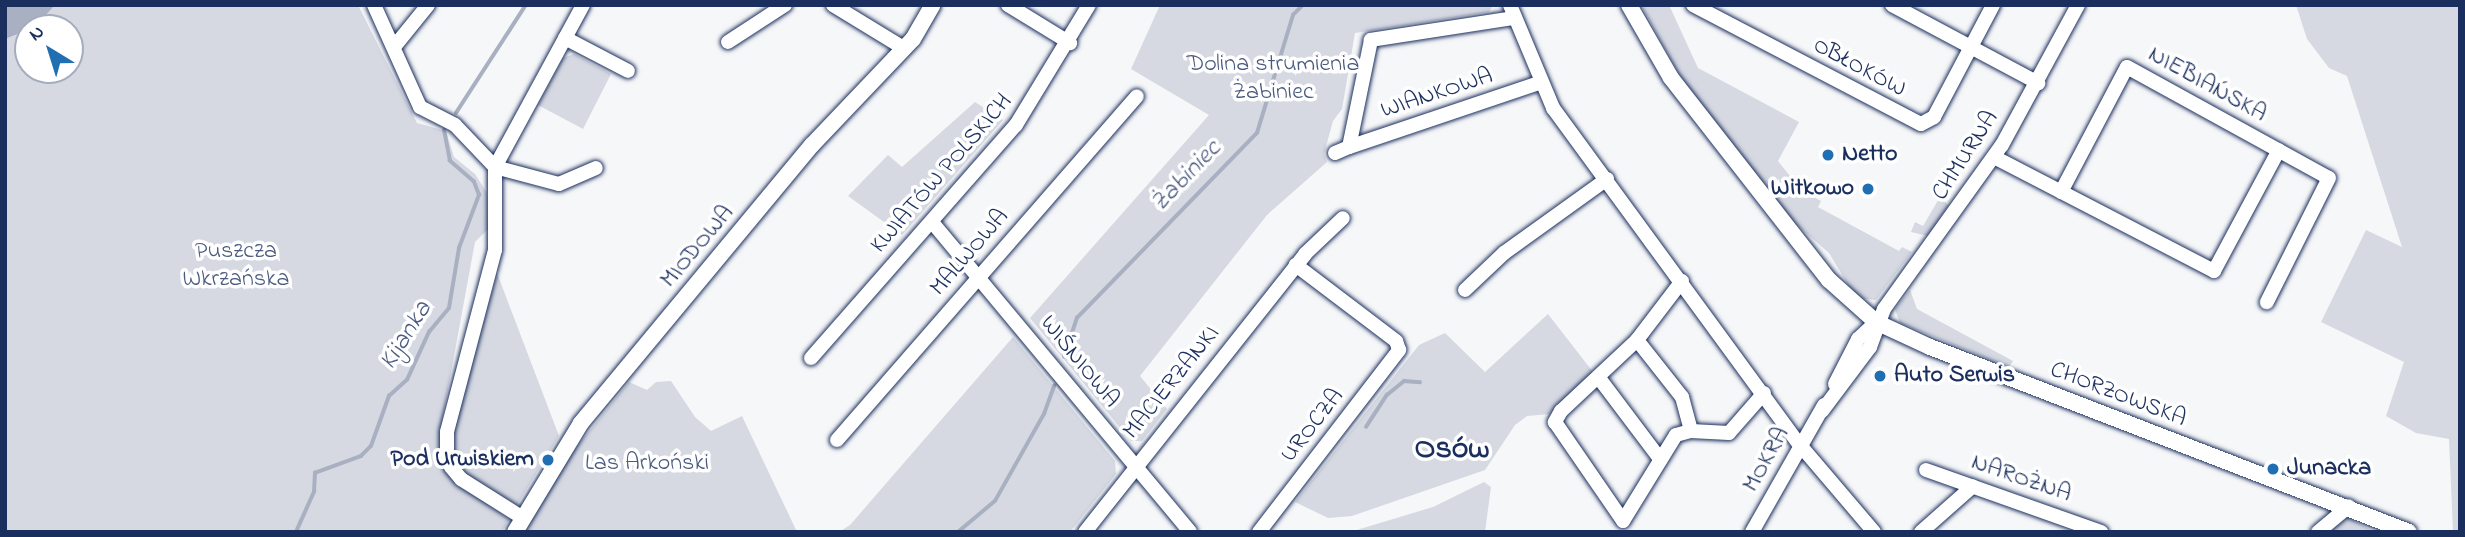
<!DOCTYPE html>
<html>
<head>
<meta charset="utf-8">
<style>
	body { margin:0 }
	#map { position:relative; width:2465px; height:537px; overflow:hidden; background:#f6f7f9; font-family:"Indie Flower",sans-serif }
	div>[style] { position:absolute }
	.green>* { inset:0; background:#d6d9e2 }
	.water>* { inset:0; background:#a9b0c1 }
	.stream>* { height:3.5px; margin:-1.75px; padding:0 1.75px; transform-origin:1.75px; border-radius:1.75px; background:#a9b0c1 }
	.roads { filter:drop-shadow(0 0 2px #1b2f5e) drop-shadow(0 0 2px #1b2f5e) }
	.minor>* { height:14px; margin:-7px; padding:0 7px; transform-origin:7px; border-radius:7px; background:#fff }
	.tertiary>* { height:16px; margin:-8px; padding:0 8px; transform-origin:8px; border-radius:8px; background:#fff }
	.dots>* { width:19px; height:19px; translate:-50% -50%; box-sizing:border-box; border:4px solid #fff; border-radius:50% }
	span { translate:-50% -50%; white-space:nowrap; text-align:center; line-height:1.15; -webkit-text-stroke:7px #fff; paint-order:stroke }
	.park-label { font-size:24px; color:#4a5a7f }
	.street-label { font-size:24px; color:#1b2f5e }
	.poi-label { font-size:24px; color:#1b2f5e; font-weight:700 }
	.left { translate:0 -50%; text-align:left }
	.right { translate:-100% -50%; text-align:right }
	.water-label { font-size:26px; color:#4d5c81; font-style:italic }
	.district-label { font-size:32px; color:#1b2f5e; font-weight:700 }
	.frame { position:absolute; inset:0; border:7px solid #1b2f5e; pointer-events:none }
	.north { position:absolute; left:14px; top:14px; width:70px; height:70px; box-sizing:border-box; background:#fff; border:2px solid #a4acbf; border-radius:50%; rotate:322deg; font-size:19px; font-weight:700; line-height:28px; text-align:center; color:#1b2f5e }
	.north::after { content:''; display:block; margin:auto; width:24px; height:32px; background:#1f6fb2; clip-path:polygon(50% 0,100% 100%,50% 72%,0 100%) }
</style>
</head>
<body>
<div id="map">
	<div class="green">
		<div style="clip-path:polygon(55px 5px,358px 5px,417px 123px,446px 131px,454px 157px,475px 174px,487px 193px,488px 229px,475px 242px,440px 432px,441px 454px,452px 479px,509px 519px,502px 532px,5px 532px,5px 39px,28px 31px,28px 70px,70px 70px,70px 28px,34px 28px)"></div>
		<div style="clip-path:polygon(1160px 5px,1493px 5px,1489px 12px,1355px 33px,1342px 109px,1333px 121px,1324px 154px,1327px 162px,1267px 215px,1140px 376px,1167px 409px,1142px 441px,1131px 441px,1030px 318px,1209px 115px,1131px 69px)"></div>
		<div style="clip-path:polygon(1641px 5px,1669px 5px,1698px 68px,1799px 122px,1778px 161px,1801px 190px,1821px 201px,1818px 207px,1899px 251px,1902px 247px,1912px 252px,1876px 300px,1856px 298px,1829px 253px,1790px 219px,1689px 92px)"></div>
		<div style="clip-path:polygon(2296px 5px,2460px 5px,2460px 532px,2453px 532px,2449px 439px,2416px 433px,2386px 416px,2404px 362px,2321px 322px,2366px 230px,2402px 247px,2347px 76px,2329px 68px,2307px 39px)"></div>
		<div style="clip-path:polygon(574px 54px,611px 74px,583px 129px,538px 105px,563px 58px)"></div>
		<div style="clip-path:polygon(975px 102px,1003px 120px,902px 235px,848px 196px,888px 155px,902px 167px)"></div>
		<div style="clip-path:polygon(1940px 197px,1949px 206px,1928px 236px,1911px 232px,1915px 222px,1923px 226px)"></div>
		<div style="clip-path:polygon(497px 273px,559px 436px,517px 505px,468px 475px,458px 464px,455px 448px,455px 426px)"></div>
		<div style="clip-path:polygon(1910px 290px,1917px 309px,2013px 361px,2009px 367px,1900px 323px,1895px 309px)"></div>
		<div style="clip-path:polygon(1548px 314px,1593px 372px,1550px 414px,1527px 416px,1515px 425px,1485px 470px,1352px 516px,1328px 518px,1295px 502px,1419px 345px,1445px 333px,1485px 372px)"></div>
		<div style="clip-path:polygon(1013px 337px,1115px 461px,1116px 474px,1070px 532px,839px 532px,850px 525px)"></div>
		<div style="clip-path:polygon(671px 381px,695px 417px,711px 431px,742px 416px,797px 532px,525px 532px,566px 460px,629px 382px,647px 390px,656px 382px)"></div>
		<div style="clip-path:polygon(1484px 482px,1491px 487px,1485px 532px,1350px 532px,1433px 507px)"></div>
		<div style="clip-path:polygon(2348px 518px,2375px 532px,2327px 532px)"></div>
	</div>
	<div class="water">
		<div style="clip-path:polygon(5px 5px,55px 5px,34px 28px,5px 39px)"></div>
	</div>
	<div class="stream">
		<div style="left:456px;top:113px;width:129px;rotate:-57.1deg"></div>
		<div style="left:1064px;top:357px;width:41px;rotate:-71.6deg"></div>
		<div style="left:1077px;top:318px;width:258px;rotate:-45.8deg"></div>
		<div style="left:1257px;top:133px;width:123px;rotate:-73deg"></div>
		<div style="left:1293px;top:15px;width:14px;rotate:-45deg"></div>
		<div style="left:1366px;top:427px;width:38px;rotate:-57deg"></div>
		<div style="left:1387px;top:395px;width:22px;rotate:-39deg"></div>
		<div style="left:1404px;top:381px;width:16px;rotate:4deg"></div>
		<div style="left:296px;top:532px;width:44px;rotate:-65.8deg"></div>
		<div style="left:314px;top:492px;width:19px;rotate:-87deg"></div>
		<div style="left:315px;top:473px;width:49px;rotate:-20.3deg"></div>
		<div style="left:361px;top:456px;width:14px;rotate:-45deg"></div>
		<div style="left:371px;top:446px;width:53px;rotate:-70.2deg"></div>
		<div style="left:389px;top:396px;width:24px;rotate:-42deg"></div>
		<div style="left:407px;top:380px;width:53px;rotate:-65.4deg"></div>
		<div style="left:429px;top:332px;width:31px;rotate:-50deg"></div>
		<div style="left:449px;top:308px;width:61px;rotate:-80.5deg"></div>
		<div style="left:459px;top:248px;width:57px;rotate:-69.3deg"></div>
		<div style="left:479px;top:195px;width:14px;rotate:-111deg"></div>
		<div style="left:474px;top:182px;width:32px;rotate:-139deg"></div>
		<div style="left:450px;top:161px;width:31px;rotate:-101deg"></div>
		<div style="left:958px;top:532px;width:48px;rotate:-40deg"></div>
		<div style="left:995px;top:501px;width:100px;rotate:-60.6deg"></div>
		<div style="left:1044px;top:414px;width:30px;rotate:-70deg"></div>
	</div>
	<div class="roads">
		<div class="minor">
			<div style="left:374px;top:5px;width:112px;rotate:65.7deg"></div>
			<div style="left:420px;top:107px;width:39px;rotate:27deg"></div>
			<div style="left:455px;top:125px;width:58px;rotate:46.4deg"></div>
			<div style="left:495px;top:167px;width:83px;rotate:90deg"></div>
			<div style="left:495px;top:250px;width:188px;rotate:104.8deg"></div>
			<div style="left:447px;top:432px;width:19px;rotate:90deg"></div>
			<div style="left:447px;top:451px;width:16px;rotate:76deg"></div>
			<div style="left:451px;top:467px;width:16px;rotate:50deg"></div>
			<div style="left:461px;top:479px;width:73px;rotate:32.2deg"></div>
			<div style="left:583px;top:5px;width:184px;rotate:118.5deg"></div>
			<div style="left:495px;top:167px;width:66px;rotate:14.9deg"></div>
			<div style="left:559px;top:184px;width:40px;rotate:-23.4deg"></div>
			<div style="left:833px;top:5px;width:84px;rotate:31.4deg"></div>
			<div style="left:1008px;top:5px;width:73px;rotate:31.5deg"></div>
			<div style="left:1510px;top:5px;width:112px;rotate:67.3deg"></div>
			<div style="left:1553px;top:108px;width:418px;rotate:53.8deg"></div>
			<div style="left:1800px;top:445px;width:114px;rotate:49.6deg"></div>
			<div style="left:1693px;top:5px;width:257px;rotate:27.6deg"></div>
			<div style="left:1921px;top:124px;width:15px;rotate:-28deg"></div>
			<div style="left:1934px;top:117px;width:127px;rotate:-62.2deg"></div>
			<div style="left:1892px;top:5px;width:166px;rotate:28.1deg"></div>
			<div style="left:1514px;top:18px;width:145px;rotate:171.3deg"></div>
			<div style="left:1371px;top:40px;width:109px;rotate:101.6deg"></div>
			<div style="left:1349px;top:147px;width:200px;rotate:-18.6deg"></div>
			<div style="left:565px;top:38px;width:71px;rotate:27.6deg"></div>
			<div style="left:728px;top:42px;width:68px;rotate:-33deg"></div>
			<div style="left:394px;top:47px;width:54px;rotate:-51deg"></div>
			<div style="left:1335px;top:153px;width:15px;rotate:-23deg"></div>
			<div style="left:1994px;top:157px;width:248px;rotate:27.4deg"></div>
			<div style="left:2214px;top:271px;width:137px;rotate:-61.8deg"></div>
			<div style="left:2061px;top:192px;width:141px;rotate:-62.2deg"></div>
			<div style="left:2127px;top:67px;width:230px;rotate:28.8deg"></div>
			<div style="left:2329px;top:178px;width:139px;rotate:116.6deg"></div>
			<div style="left:932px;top:222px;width:403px;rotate:50.2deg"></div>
			<div style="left:1682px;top:281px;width:74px;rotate:127.3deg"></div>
			<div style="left:1637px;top:340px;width:104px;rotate:136.9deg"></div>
			<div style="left:1561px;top:411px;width:13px;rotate:119deg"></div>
			<div style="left:1555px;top:422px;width:120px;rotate:55.5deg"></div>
			<div style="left:1623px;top:521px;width:101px;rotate:-58.4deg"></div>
			<div style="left:1676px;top:435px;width:16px;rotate:-15deg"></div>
			<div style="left:1691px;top:431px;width:38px;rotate:3deg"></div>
			<div style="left:1729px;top:433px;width:53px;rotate:-48.8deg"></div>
			<div style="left:1465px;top:290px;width:54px;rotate:-43.5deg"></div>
			<div style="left:1504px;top:253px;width:127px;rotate:-35.7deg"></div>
			<div style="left:1637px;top:340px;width:73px;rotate:51.7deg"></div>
			<div style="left:1682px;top:397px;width:35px;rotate:75deg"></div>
			<div style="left:811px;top:358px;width:310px;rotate:-48.7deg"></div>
			<div style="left:1016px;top:125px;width:140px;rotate:-58.7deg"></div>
			<div style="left:1599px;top:378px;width:101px;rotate:53deg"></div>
			<div style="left:1835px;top:384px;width:51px;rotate:-62.9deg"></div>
			<div style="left:1858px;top:339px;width:25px;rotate:-43deg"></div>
			<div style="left:1822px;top:411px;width:80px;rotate:-53.1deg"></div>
			<div style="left:1870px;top:347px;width:40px;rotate:-69.8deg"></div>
			<div style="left:1884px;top:309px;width:202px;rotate:-54.3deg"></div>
			<div style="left:2002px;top:145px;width:159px;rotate:-61.5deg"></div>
			<div style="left:837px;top:440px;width:456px;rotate:-48.9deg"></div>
			<div style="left:1926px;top:470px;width:186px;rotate:19.5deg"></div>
			<div style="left:1085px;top:532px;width:355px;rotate:-51.6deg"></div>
			<div style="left:1305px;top:254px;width:52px;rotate:-43.5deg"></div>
			<div style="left:1259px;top:532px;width:230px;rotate:-52.4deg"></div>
			<div style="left:1399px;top:350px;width:9px;rotate:-108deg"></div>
			<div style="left:1396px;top:341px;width:126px;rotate:-142.8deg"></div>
			<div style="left:1752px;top:532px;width:146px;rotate:-60.4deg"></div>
			<div style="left:1921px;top:532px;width:69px;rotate:-41.5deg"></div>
			<div style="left:2318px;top:532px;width:40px;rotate:-40deg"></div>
		</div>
		<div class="tertiary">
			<div style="left:1629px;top:5px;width:84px;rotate:60.1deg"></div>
			<div style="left:1671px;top:78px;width:256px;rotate:52deg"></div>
			<div style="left:1829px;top:280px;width:63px;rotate:41.8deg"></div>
			<div style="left:1876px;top:322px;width:60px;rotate:24.8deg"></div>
			<div style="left:1930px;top:347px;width:513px;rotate:21.12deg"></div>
			<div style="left:515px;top:532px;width:127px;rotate:-58.8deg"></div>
			<div style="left:581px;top:423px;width:361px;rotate:-50.3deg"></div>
			<div style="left:812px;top:145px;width:146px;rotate:-46.4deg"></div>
			<div style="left:913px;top:39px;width:39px;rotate:-60deg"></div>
		</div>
	</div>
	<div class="dots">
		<div style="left:1828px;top:155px;background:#1f6fb2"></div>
		<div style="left:1868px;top:189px;background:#1f6fb2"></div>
		<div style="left:1880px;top:376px;background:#1f6fb2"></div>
		<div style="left:548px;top:460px;background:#1f6fb2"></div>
		<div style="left:2273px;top:469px;background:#1f6fb2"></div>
	</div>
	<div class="park-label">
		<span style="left:1273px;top:79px">Dolina strumienia<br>Żabiniec</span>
		<span style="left:236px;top:266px">Puszcza<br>Wkrzańska</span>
		<span style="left:647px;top:464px">Las Arkoński</span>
	</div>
	<div class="street-label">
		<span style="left:1859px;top:68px;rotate:28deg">OBŁOKÓW</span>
		<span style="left:2207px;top:85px;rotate:29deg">NIEBIAŃSKA</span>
		<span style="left:1437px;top:94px;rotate:-18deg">WIANKOWA</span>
		<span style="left:1966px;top:156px;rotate:-57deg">CHMURNA</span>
		<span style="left:942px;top:174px;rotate:-49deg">KWIATÓW POLSKICH</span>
		<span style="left:698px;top:247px;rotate:-50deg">MIODOWA</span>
		<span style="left:970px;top:253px;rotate:-49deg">MALWOWA</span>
		<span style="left:1079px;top:362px;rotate:51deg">WIŚNIOWA</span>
		<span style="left:1172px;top:383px;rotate:-51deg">MACIERZANKI</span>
		<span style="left:2118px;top:395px;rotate:21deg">CHORZOWSKA</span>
		<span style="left:1313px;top:426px;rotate:-52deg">UROCZA</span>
		<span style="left:1767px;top:460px;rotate:-61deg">MOKRA</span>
		<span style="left:2021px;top:479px;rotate:19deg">NAROŻNA</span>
	</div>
	<div class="poi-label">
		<span class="left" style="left:1842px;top:155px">Netto</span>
		<span class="right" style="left:1854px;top:189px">Witkowo</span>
		<span class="left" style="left:1894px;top:376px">Auto Serwis</span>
		<span class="right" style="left:534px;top:460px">Pod Urwiskiem</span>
		<span class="left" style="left:2287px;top:469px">Junacka</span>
	</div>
	<div class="water-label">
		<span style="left:1187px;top:177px;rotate:-46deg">Żabiniec</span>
		<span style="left:407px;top:336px;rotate:-58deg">Kijanka</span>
	</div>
	<div class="district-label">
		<span style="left:1452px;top:450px">Osów</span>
	</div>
	<div class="frame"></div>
	<div class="north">N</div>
</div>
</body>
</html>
